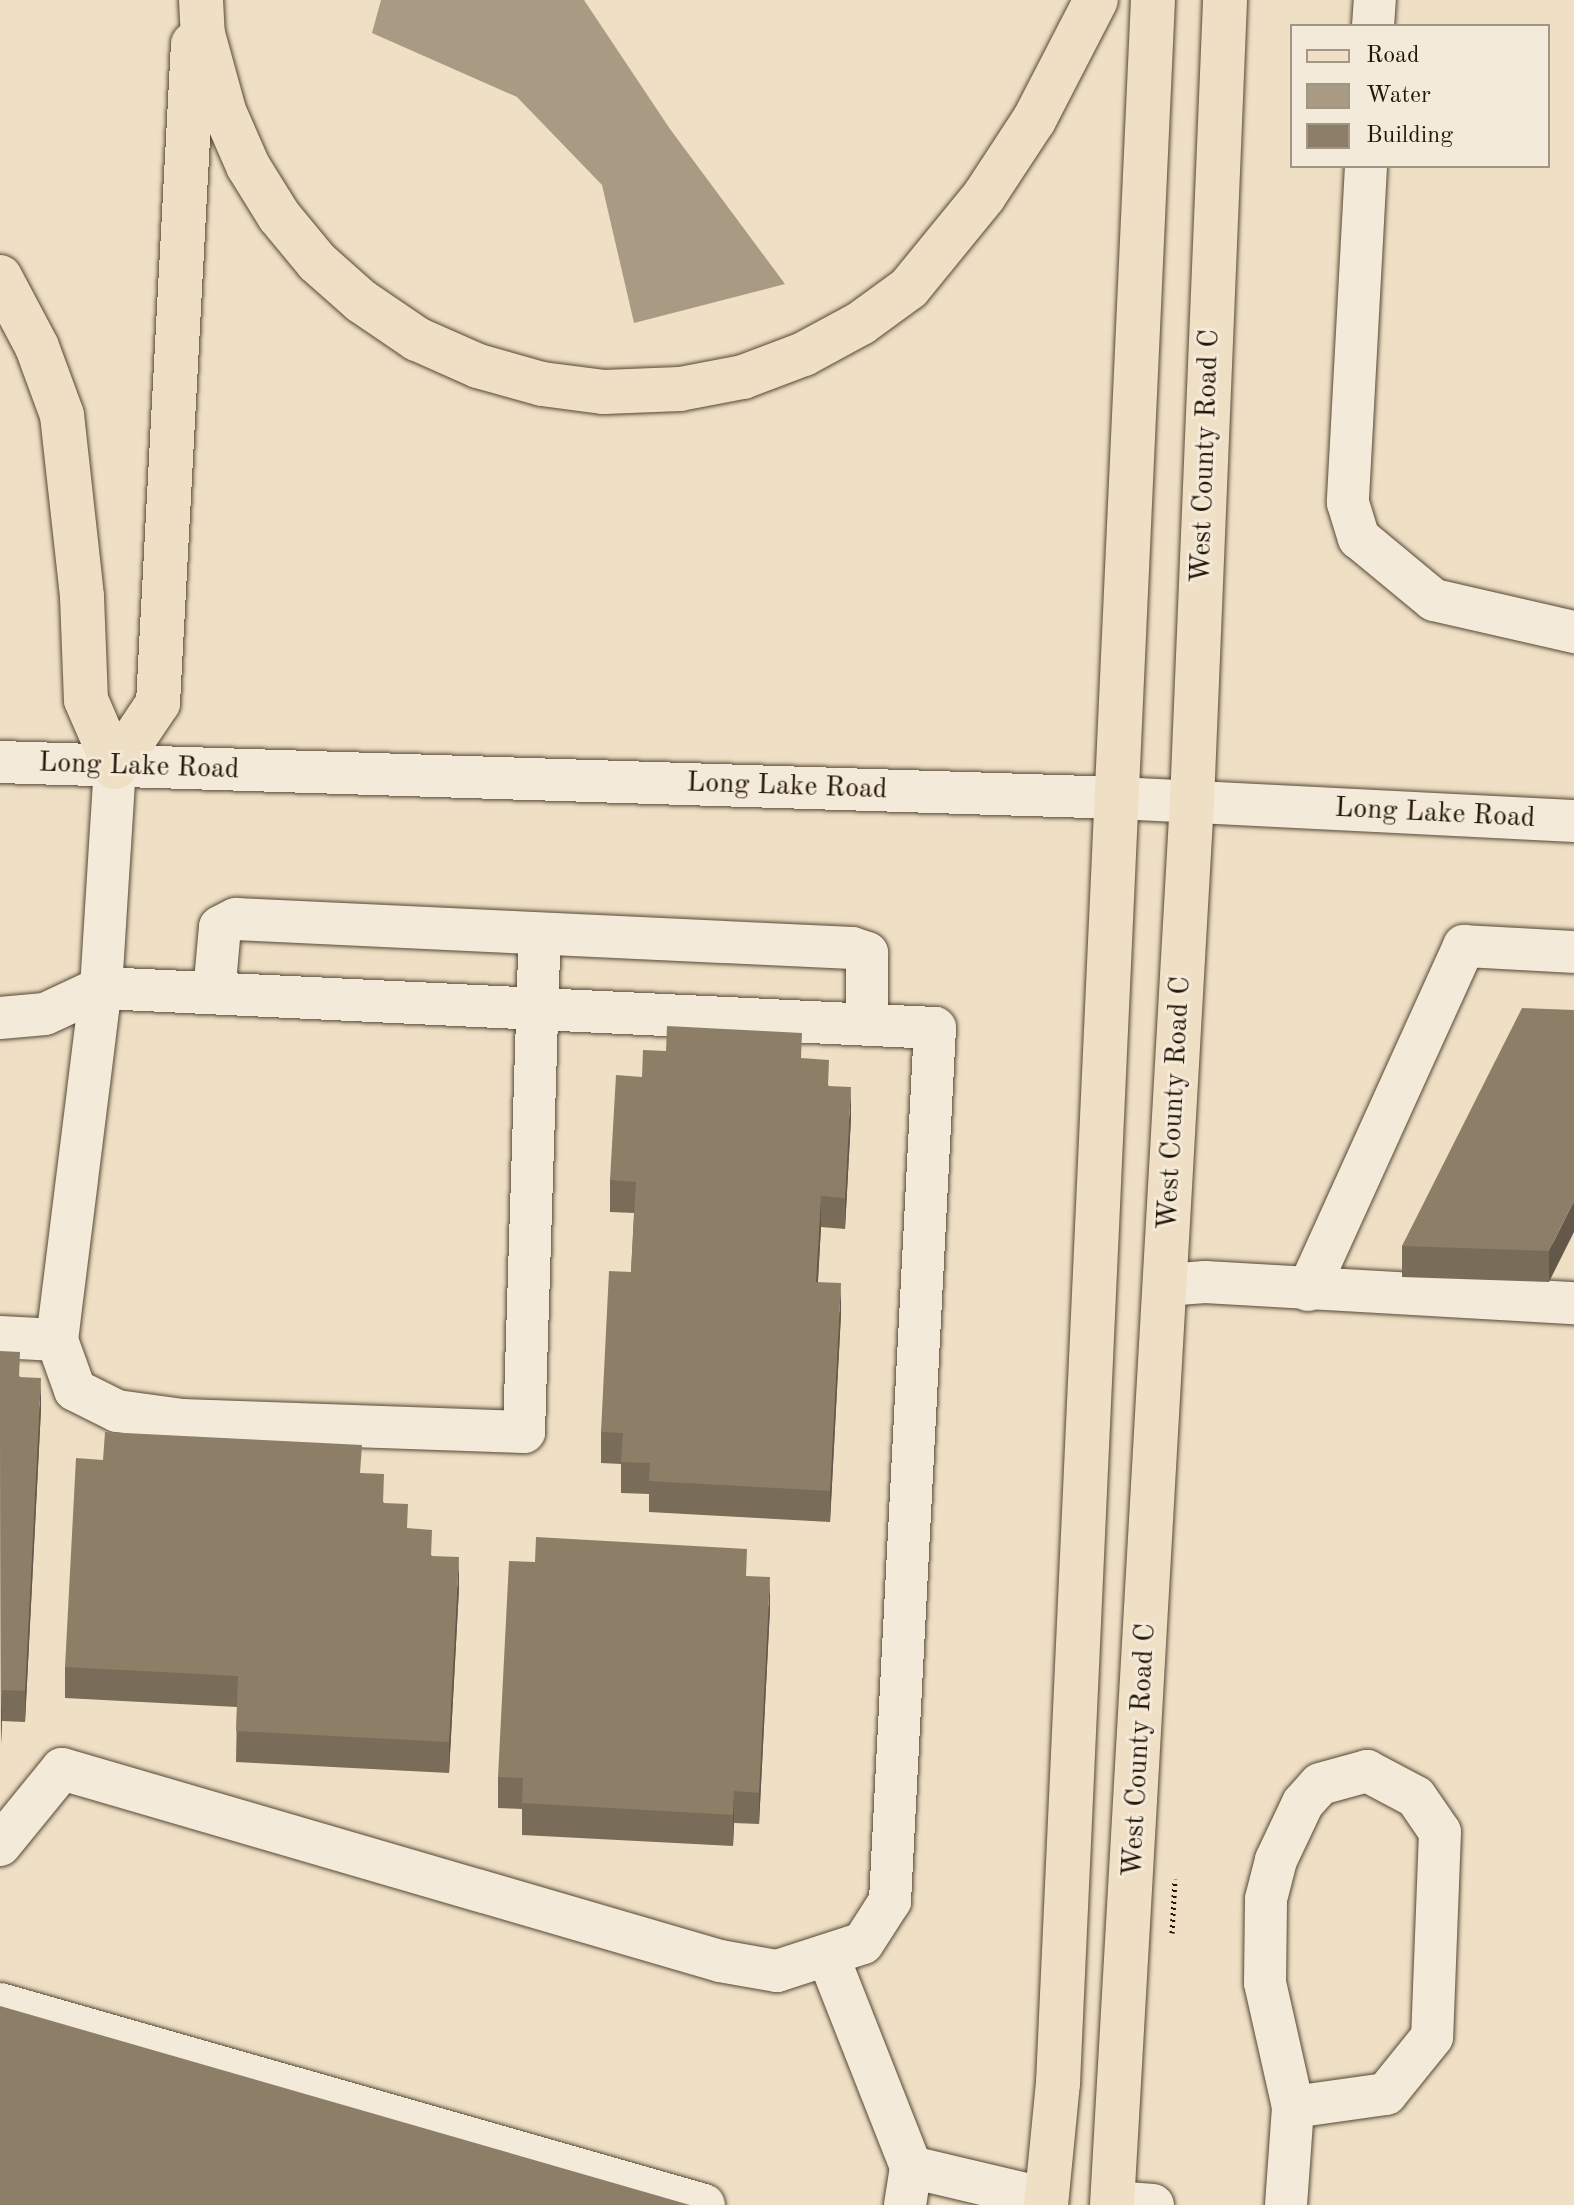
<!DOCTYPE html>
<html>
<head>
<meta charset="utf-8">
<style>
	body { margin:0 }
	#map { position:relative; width:1574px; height:2205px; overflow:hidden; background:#eedfc5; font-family:"Old Standard TT",serif }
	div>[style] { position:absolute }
	.water>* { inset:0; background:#a99a83 }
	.path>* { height:5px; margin-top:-2.5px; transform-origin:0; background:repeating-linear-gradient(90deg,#241504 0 2px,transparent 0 6px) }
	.roads { filter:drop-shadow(0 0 2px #564834) drop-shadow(0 0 2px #564834) }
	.minor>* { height:42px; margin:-21px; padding:0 21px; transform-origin:21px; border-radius:21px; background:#f4ead9 }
	.major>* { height:44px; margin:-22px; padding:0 22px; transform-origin:22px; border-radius:22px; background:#eedfc5 }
	.highway>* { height:44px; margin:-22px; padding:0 22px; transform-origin:22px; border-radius:22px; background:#eedfc5 }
	.wall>* { inset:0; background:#796c59 }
	.shaded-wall>* { inset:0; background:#635849 }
	.building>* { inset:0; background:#8d7e68 }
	span { translate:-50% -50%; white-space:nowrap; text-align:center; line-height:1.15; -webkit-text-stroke:6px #f4ead9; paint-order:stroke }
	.street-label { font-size:28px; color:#241504 }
	.legend { position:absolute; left:1290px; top:24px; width:260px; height:144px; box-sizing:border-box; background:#f4ead9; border:2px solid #a19584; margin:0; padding:10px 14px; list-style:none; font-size:24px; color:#241504 }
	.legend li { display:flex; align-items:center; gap:16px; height:40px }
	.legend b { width:40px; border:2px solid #a19584 }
</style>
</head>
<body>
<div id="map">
	<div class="water">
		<div style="clip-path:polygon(381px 0,584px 0,670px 129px,785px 284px,634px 323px,602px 185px,517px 97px,372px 33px)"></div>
	</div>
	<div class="path">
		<div style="left:1172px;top:1933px;width:54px;rotate:-86.8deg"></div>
	</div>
	<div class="roads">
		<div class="minor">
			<div style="left:1373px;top:26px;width:26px;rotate:-86deg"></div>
			<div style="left:1366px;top:166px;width:337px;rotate:93.1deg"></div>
			<div style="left:1348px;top:503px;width:37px;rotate:73deg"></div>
			<div style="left:1359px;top:538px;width:97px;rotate:39.6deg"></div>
			<div style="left:1434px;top:600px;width:144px;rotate:12.9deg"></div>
			<div style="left:0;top:762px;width:1120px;rotate:1.84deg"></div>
			<div style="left:1119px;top:798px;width:456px;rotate:2.9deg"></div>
			<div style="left:214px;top:993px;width:66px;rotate:-84.8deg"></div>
			<div style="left:220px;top:927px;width:18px;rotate:-27deg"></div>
			<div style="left:236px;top:919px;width:617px;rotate:2.7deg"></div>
			<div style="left:852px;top:948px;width:16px;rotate:18deg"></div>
			<div style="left:867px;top:953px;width:72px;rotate:90deg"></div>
			<div style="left:0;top:1018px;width:45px;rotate:-5.1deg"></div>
			<div style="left:45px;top:1014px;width:62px;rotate:-24.9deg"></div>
			<div style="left:1165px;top:1285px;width:40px;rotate:-4.3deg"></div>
			<div style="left:1205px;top:1282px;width:370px;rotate:3.3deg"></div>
			<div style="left:1308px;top:1290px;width:378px;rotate:-65.6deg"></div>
			<div style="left:1464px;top:946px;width:110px;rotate:3.1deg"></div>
			<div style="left:0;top:1337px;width:57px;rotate:3deg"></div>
			<div style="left:57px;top:1340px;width:53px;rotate:70.2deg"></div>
			<div style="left:75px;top:1390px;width:47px;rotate:26.6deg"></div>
			<div style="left:117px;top:1411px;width:66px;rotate:7.9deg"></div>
			<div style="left:182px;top:1420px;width:342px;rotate:2deg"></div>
			<div style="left:524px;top:1432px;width:498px;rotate:-88.2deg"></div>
			<div style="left:57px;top:1340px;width:355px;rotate:-82.9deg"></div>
			<div style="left:0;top:1845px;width:98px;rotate:-50.8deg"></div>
			<div style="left:62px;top:1769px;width:685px;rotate:16.27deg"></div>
			<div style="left:720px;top:1961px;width:58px;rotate:10deg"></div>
			<div style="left:777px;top:1971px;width:90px;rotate:-18deg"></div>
			<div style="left:863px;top:1943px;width:50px;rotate:-57.3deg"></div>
			<div style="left:890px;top:1901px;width:874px;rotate:-87.05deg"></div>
			<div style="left:935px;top:1028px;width:835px;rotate:-177.25deg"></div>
			<div style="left:101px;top:988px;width:221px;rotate:-86.4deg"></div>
			<div style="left:828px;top:1956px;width:227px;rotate:68.5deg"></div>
			<div style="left:911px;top:2167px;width:139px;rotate:13.3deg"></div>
			<div style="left:0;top:2004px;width:732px;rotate:15.93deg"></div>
			<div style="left:1113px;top:2202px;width:40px;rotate:4.3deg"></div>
			<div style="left:905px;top:2205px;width:38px;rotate:-81deg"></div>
			<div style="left:1286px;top:2205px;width:98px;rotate:-85.9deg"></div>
			<div style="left:1293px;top:2107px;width:127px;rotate:-102.7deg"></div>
			<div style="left:1265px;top:1983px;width:84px;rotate:-89.3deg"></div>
			<div style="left:1266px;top:1899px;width:40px;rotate:-75.6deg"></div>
			<div style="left:1276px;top:1860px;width:63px;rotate:-64.7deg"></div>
			<div style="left:1303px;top:1803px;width:25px;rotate:-48deg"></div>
			<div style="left:1320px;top:1784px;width:49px;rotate:-15.5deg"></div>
			<div style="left:1367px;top:1771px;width:55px;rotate:28deg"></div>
			<div style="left:1416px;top:1797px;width:42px;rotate:55.6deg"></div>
			<div style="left:1440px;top:1832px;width:205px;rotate:92.2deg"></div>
			<div style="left:1432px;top:2037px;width:73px;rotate:128.9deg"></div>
			<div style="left:1386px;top:2094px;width:94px;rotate:172deg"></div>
		</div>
		<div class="major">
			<div style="left:1046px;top:2205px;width:123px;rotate:-84.4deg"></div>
			<div style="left:1058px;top:2083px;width:2085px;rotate:-87.39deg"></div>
			<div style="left:1112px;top:2205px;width:1405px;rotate:-86.74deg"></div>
			<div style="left:1192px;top:802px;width:803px;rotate:-87.64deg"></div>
		</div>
		<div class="highway">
			<div style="left:201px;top:0;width:34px;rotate:87deg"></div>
			<div style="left:203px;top:34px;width:80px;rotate:74.7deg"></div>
			<div style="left:224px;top:111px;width:60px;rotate:66.4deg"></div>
			<div style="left:248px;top:166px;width:59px;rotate:58.2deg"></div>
			<div style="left:279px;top:216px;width:60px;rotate:50.4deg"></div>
			<div style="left:317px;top:262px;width:59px;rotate:41.6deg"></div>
			<div style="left:361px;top:301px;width:68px;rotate:34.2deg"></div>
			<div style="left:417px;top:339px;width:67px;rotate:23.9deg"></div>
			<div style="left:478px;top:366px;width:66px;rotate:15.7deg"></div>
			<div style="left:542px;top:384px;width:63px;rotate:7.4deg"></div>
			<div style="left:604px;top:392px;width:76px;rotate:-2.3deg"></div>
			<div style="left:680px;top:389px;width:64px;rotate:-10.8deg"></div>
			<div style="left:743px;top:377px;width:65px;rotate:-20.7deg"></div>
			<div style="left:804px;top:354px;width:65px;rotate:-28.5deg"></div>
			<div style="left:861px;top:323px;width:59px;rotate:-36.1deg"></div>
			<div style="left:909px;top:288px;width:119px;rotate:-50.8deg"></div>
			<div style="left:984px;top:196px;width:91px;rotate:-56.7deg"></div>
			<div style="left:1034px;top:120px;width:135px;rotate:-62.7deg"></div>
			<div style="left:0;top:277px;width:79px;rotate:62.1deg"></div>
			<div style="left:37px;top:347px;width:72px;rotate:69.8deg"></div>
			<div style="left:62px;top:415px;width:183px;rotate:83.7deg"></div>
			<div style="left:82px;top:597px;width:103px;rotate:87.8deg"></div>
			<div style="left:86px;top:700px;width:73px;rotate:66.6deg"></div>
			<div style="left:115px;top:767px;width:77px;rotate:-56.1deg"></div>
			<div style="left:158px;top:703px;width:660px;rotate:-86.96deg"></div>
		</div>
	</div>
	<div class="wall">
		<div style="clip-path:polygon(1574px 1010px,1549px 1282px,1402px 1277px,1402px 1246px)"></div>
		<div style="clip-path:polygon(802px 1059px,829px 1086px,851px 1118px,845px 1229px,821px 1227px,818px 1282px,841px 1314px,830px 1522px,649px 1512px,649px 1494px,621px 1493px,621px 1464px,601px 1463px,601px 1432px,631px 1272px,634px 1213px,610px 1212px,610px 1180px,642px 1077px)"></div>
		<div style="clip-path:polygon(0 1351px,20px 1377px,41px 1409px,25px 1722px,2px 1721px,1px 1744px)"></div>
		<div style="clip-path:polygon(362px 1473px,384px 1503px,432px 1556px,459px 1588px,449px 1773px,236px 1762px,237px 1707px,65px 1698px,65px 1667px)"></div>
		<div style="clip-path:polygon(747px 1576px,770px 1608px,759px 1824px,734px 1823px,733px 1846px,522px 1835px,522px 1809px,498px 1808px,498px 1777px)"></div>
	</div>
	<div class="shaded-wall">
		<div style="clip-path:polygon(851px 1087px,851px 1118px,845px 1229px,845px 1198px)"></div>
		<div style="clip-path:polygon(821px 1196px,821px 1227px,816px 1313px,816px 1282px)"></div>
		<div style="clip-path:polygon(1574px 1201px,1574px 1232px,1549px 1282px,1549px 1251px)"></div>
		<div style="clip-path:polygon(841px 1283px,841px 1314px,830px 1522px,830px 1491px)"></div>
		<div style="clip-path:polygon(41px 1378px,41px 1409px,25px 1722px,25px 1691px)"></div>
		<div style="clip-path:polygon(459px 1557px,459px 1588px,449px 1773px,449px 1742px)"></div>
		<div style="clip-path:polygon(770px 1577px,770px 1608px,759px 1824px,759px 1793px)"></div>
		<div style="clip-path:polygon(2px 1690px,2px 1721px,1px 1744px,1px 1713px)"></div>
		<div style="clip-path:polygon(734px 1791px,734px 1823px,733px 1846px,733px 1815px)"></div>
	</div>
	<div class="building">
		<div style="clip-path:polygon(1522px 1008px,1574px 1010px,1574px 1201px,1549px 1251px,1402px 1246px)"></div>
		<div style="clip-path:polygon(667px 1026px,802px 1033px,801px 1058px,829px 1060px,828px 1086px,851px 1087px,845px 1198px,821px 1196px,816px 1282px,841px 1283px,830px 1491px,649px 1481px,650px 1463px,621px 1462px,623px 1433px,601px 1432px,609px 1271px,631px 1272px,636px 1182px,610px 1180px,616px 1075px,642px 1077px,643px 1050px,666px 1051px)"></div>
		<div style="clip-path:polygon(0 1351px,20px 1352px,19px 1377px,41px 1378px,25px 1691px,2px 1690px,1px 1713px)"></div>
		<div style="clip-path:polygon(105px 1432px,362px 1445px,360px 1473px,384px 1474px,383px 1503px,408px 1504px,407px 1528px,432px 1530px,431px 1556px,459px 1557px,449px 1742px,236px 1731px,238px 1676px,65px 1667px,76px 1458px,103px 1460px)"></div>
		<div style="clip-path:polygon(536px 1537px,747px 1549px,746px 1576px,770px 1577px,759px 1793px,734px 1791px,733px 1815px,522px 1803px,523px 1778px,498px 1777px,509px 1561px,535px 1562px)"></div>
		<div style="clip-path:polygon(0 2006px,690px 2205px,0 2205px)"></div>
	</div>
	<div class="street-label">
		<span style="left:1206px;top:456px;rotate:-88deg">West County Road C</span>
		<span style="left:139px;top:767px;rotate:2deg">Long Lake Road</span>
		<span style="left:787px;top:787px;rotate:2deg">Long Lake Road</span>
		<span style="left:1435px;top:814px;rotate:3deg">Long Lake Road</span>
		<span style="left:1175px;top:1103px;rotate:-87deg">West County Road C</span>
		<span style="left:1140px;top:1750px;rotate:-87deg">West County Road C</span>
	</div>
	<ul class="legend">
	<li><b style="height:10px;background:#eedfc5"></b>Road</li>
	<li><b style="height:22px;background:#a99a83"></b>Water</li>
	<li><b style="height:22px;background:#8d7e68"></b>Building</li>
	</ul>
</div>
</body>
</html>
